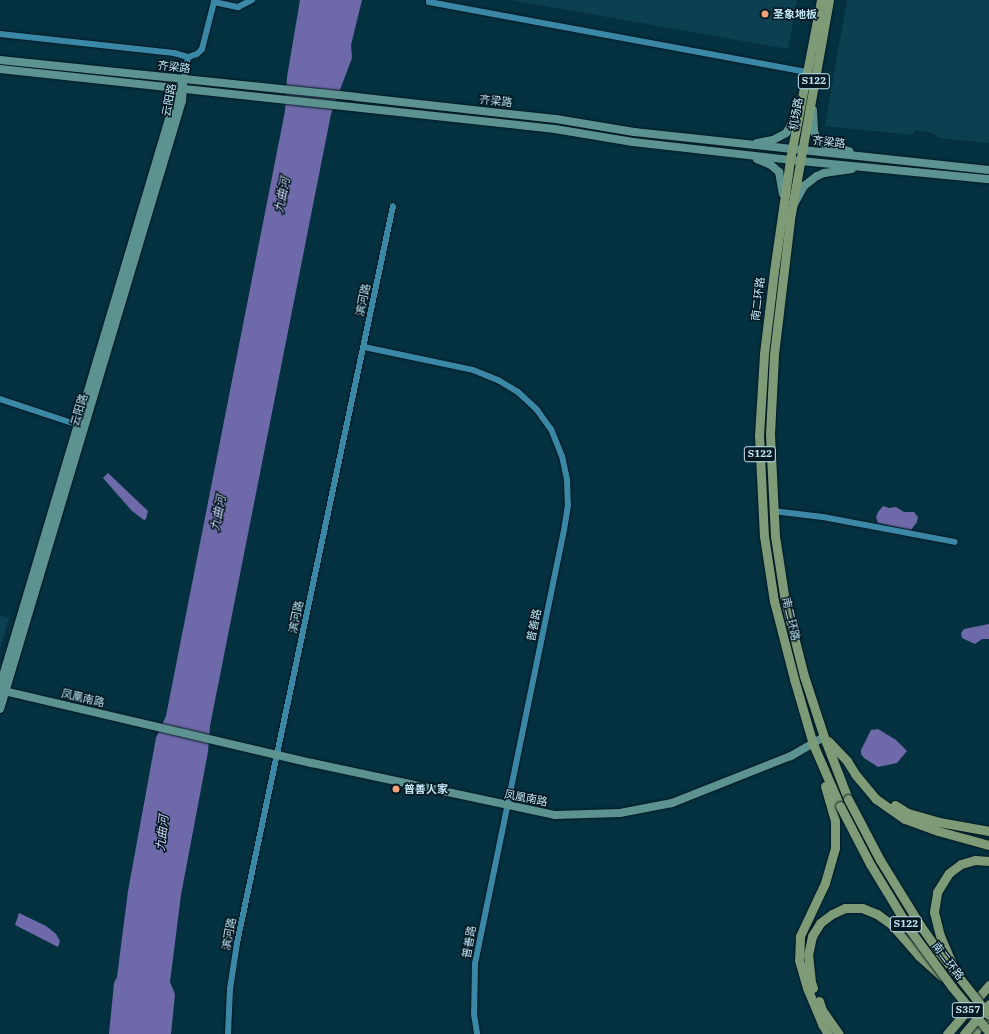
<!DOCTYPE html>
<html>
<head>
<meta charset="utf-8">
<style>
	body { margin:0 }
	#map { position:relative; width:989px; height:1034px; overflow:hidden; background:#043140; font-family:"IBM Plex Serif","Noto Sans SC",serif }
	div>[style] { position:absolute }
	.built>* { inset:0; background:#0c3f50 }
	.water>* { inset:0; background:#6e69a8 }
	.roads { filter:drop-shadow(0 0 1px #011720) drop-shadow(0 0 1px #011720) }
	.street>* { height:6px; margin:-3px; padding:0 3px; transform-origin:3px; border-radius:3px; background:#3a88a6 }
	.secondary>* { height:8px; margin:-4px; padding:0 4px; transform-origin:4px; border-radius:4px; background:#5c928f }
	.primary>* { height:9px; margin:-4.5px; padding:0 4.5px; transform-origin:4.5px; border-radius:4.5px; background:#7e9b77 }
	.bridges { filter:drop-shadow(0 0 1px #011720) drop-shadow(0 0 1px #011720) }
	.primary-bridge>* { height:9px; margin:-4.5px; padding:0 4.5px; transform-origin:4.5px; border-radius:4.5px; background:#7e9b77 }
	.dots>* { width:11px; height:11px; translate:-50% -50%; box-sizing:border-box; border:2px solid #011720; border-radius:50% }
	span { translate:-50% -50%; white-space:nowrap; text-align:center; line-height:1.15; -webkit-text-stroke:3px #011720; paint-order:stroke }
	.shield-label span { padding:1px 3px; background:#011720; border:1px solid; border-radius:3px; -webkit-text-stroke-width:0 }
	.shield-label { font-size:10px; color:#c3e7f7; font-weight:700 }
	.poi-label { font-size:11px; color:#c3e7f7; font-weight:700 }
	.left { translate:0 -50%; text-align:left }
	.street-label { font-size:11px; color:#c3e7f7 }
	.water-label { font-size:12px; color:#d0d0f4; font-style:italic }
</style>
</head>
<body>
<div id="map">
	<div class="built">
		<div style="clip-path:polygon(511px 0,797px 0,788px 49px)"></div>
		<div style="clip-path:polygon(847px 0,989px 0,989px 143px,938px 138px,933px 133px,915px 130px,913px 135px,825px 126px)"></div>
		<div style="clip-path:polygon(0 615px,9px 618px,0 648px)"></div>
	</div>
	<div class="water">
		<div style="clip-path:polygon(300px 0,362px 0,351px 45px,352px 58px,331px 114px,210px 726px,208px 752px,181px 895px,170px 982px,175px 994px,171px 1034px,109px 1034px,114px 983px,117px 977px,128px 891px,156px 738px,166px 716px,285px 111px,287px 77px)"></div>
		<div style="clip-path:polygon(108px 473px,148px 511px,146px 519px,144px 520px,132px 511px,103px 478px)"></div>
		<div style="clip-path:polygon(883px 506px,889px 508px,896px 507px,904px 512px,914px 512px,918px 517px,917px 522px,911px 530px,878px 523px,876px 517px,878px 512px)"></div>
		<div style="clip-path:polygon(989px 624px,989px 639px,982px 639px,975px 644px,962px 638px,961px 633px,964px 629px)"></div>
		<div style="clip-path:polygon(878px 729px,896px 740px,907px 751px,897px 763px,878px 767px,864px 758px,861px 754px,861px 750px,871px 730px)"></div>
		<div style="clip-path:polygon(19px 913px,46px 926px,56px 934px,60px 941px,58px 947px,15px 925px)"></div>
	</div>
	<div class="roads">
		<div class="street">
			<div style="left:429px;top:0;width:2px;rotate:90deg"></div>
			<div style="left:429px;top:2px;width:384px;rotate:10.5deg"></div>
			<div style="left:0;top:34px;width:175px;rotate:6.2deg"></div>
			<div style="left:174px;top:53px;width:15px;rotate:16deg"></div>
			<div style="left:188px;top:57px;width:22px;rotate:100deg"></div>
			<div style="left:188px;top:57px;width:9px;rotate:-18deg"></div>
			<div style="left:197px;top:54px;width:7px;rotate:-45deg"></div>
			<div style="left:202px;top:49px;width:49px;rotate:-75.7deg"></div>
			<div style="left:214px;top:2px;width:25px;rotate:12deg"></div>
			<div style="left:238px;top:7px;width:16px;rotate:-27deg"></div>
			<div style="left:364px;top:347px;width:111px;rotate:11.9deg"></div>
			<div style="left:473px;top:370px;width:27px;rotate:22deg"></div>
			<div style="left:498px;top:380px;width:23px;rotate:31deg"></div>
			<div style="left:518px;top:392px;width:26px;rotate:43deg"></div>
			<div style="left:537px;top:410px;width:24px;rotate:54deg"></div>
			<div style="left:551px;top:429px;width:29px;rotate:68deg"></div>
			<div style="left:562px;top:456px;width:25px;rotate:78deg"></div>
			<div style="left:567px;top:480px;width:25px;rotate:88deg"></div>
			<div style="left:568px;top:505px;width:25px;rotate:99deg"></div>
			<div style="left:564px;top:530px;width:443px;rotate:101.6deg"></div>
			<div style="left:475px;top:964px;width:50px;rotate:91.1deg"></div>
			<div style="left:474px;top:1014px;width:20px;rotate:81deg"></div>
			<div style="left:0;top:399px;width:85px;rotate:18.4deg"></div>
			<div style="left:773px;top:511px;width:50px;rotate:6.8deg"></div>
			<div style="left:823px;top:517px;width:134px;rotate:10.7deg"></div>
			<div style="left:228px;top:1034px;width:45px;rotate:-87.5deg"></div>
			<div style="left:230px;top:989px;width:47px;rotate:-81.3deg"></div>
			<div style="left:237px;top:943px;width:753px;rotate:-78.05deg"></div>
		</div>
		<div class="secondary">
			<div style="left:0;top:60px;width:358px;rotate:5.9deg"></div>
			<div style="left:356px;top:97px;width:201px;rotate:6.3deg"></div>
			<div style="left:556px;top:119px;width:79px;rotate:9.5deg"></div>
			<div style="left:634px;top:132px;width:357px;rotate:6.1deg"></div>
			<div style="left:0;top:69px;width:558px;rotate:6.17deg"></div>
			<div style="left:555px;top:129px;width:79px;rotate:9.5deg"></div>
			<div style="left:633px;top:142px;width:158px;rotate:6.5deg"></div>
			<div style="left:790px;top:160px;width:200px;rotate:5.5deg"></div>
			<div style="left:813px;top:110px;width:22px;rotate:87deg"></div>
			<div style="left:814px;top:132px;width:10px;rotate:61deg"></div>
			<div style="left:819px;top:141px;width:9px;rotate:32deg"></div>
			<div style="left:827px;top:146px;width:23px;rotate:13deg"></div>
			<div style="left:757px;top:143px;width:16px;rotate:-11deg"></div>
			<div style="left:773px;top:140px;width:15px;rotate:-28deg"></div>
			<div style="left:786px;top:133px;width:9px;rotate:-58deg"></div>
			<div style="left:791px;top:125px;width:16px;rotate:-68deg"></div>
			<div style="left:757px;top:159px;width:15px;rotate:23deg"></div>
			<div style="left:771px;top:165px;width:11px;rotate:41deg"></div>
			<div style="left:779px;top:172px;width:22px;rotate:80deg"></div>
			<div style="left:793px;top:206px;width:23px;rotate:-61deg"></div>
			<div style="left:804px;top:186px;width:16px;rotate:-38deg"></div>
			<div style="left:817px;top:176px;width:8px;rotate:-23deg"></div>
			<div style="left:824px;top:173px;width:28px;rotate:-8deg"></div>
			<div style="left:0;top:686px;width:609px;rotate:-73.41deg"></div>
			<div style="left:174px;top:102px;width:18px;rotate:-68deg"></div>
			<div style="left:0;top:690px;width:320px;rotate:13.2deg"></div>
			<div style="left:312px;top:763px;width:249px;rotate:12.1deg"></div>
			<div style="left:555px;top:815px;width:65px;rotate:-1.8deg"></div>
			<div style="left:620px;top:813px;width:53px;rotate:-10.9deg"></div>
			<div style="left:672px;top:803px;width:128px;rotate:-21.6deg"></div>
			<div style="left:791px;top:756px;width:38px;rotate:-30deg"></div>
			<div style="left:0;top:709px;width:635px;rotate:-73.34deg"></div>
			<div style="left:182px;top:101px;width:16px;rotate:-86deg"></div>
		</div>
		<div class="primary">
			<div style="left:821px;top:0;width:163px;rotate:101deg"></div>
			<div style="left:790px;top:160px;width:112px;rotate:98.2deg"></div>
			<div style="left:774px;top:271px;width:84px;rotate:96.9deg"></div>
			<div style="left:764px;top:354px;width:81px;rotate:93.5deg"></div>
			<div style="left:759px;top:435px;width:101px;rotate:87.2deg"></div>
			<div style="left:764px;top:536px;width:66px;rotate:81.3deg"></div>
			<div style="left:774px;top:601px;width:81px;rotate:75.6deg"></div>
			<div style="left:794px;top:679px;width:68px;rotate:73.7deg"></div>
			<div style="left:813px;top:744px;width:68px;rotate:66.5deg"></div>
			<div style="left:829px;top:0;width:223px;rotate:100.1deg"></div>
			<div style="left:790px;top:220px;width:136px;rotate:96.8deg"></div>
			<div style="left:774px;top:355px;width:79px;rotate:92.9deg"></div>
			<div style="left:770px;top:434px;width:102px;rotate:87.2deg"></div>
			<div style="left:775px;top:536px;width:66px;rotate:81.3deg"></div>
			<div style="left:785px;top:601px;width:77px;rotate:75.8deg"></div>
			<div style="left:804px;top:676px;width:64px;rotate:71.8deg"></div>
			<div style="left:824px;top:737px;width:66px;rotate:68.8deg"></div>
			<div style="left:828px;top:741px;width:28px;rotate:46deg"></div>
			<div style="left:847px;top:761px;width:15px;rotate:58deg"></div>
			<div style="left:855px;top:774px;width:33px;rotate:50deg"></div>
			<div style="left:876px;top:799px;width:35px;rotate:35deg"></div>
			<div style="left:905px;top:819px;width:35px;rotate:20deg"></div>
			<div style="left:938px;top:831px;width:53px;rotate:15.4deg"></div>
			<div style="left:825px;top:786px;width:36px;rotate:74deg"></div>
			<div style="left:835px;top:821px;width:27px;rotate:90deg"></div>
			<div style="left:835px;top:848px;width:36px;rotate:106deg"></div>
			<div style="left:825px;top:883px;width:59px;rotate:115.3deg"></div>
			<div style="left:800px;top:936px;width:24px;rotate:92deg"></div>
			<div style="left:799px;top:960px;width:29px;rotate:74deg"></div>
			<div style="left:807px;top:988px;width:39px;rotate:67deg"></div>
			<div style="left:822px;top:1024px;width:12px;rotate:59deg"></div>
			<div style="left:895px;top:805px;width:15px;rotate:32deg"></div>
			<div style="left:908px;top:813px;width:32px;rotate:16deg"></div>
			<div style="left:939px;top:822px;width:51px;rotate:10.2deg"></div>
			<div style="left:955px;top:971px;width:38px;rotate:-113deg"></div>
			<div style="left:940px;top:936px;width:25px;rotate:-104deg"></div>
			<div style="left:934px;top:912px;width:20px;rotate:-81deg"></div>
			<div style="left:937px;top:892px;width:22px;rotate:-58deg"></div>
			<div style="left:949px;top:873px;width:15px;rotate:-37deg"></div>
			<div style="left:961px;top:864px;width:15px;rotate:-16deg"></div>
			<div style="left:975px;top:860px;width:14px;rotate:4deg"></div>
			<div style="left:813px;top:988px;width:6px;rotate:-108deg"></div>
			<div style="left:811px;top:982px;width:27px;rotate:-96deg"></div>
			<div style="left:808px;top:955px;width:19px;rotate:-78deg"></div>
			<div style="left:812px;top:936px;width:15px;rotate:-58deg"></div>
			<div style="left:820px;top:923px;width:15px;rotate:-37deg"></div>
			<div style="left:832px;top:914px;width:14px;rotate:-25deg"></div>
			<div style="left:845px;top:908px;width:17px"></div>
			<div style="left:862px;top:908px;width:16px;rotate:22deg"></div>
			<div style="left:877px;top:914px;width:19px;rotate:36deg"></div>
			<div style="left:892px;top:925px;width:41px;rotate:48.9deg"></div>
			<div style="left:919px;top:956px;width:31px;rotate:42deg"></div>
			<div style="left:819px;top:1001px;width:9px;rotate:72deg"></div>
			<div style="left:822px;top:1010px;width:29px;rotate:55deg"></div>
			<div style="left:947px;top:1034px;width:65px;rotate:-49.4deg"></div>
			<div style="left:973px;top:1034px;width:25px;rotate:-50deg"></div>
		</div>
	</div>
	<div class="bridges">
		<div class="primary-bridge">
			<div style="left:848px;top:799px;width:69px;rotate:62.3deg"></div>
			<div style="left:880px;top:860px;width:76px;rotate:58.4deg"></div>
			<div style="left:920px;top:925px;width:33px;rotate:55deg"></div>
			<div style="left:939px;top:952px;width:80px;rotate:51.6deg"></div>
			<div style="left:840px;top:806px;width:65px;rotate:62.7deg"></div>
			<div style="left:870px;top:864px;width:77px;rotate:58.8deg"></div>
			<div style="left:910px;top:930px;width:71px;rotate:53.6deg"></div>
			<div style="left:952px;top:987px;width:58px;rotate:50.6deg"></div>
			<div style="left:964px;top:1034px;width:39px;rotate:-50deg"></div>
		</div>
	</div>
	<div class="dots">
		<div style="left:765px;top:14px;background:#f1a17b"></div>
		<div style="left:396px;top:789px;background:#f1a17b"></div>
	</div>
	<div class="shield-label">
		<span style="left:814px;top:81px">S122</span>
		<span style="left:760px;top:454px">S122</span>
		<span style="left:906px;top:924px">S122</span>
		<span style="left:968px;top:1010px">S357</span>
	</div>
	<div class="poi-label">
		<span class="left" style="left:773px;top:14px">圣象地板</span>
		<span class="left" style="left:404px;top:789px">普善人家</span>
	</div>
	<div class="street-label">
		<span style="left:174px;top:67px;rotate:6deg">齐梁路</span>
		<span style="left:169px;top:100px;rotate:-79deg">云阳路</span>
		<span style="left:496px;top:101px;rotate:6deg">齐梁路</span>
		<span style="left:796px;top:114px;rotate:-80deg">机场路</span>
		<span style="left:829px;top:142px;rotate:6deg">齐梁路</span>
		<span style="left:758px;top:299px;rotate:-83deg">南二环路</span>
		<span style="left:363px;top:300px;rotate:-78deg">滨河路</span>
		<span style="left:79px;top:410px;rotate:-73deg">云阳路</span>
		<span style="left:296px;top:617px;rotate:-78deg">滨河路</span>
		<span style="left:791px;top:619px;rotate:77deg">南二环路</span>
		<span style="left:534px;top:625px;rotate:-78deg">普善路</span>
		<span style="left:83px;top:698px;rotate:13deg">凤凰南路</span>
		<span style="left:526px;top:798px;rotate:11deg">凤凰南路</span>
		<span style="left:229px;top:934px;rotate:-79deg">滨河路</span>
		<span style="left:469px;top:942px;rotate:-80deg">普善路</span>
		<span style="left:948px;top:961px;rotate:53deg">南二环路</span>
	</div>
	<div class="water-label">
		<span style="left:282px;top:195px;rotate:-79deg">九曲河</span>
		<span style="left:218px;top:513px;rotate:-79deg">九曲河</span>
		<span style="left:162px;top:833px;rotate:-84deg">九曲河</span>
	</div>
</div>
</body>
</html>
